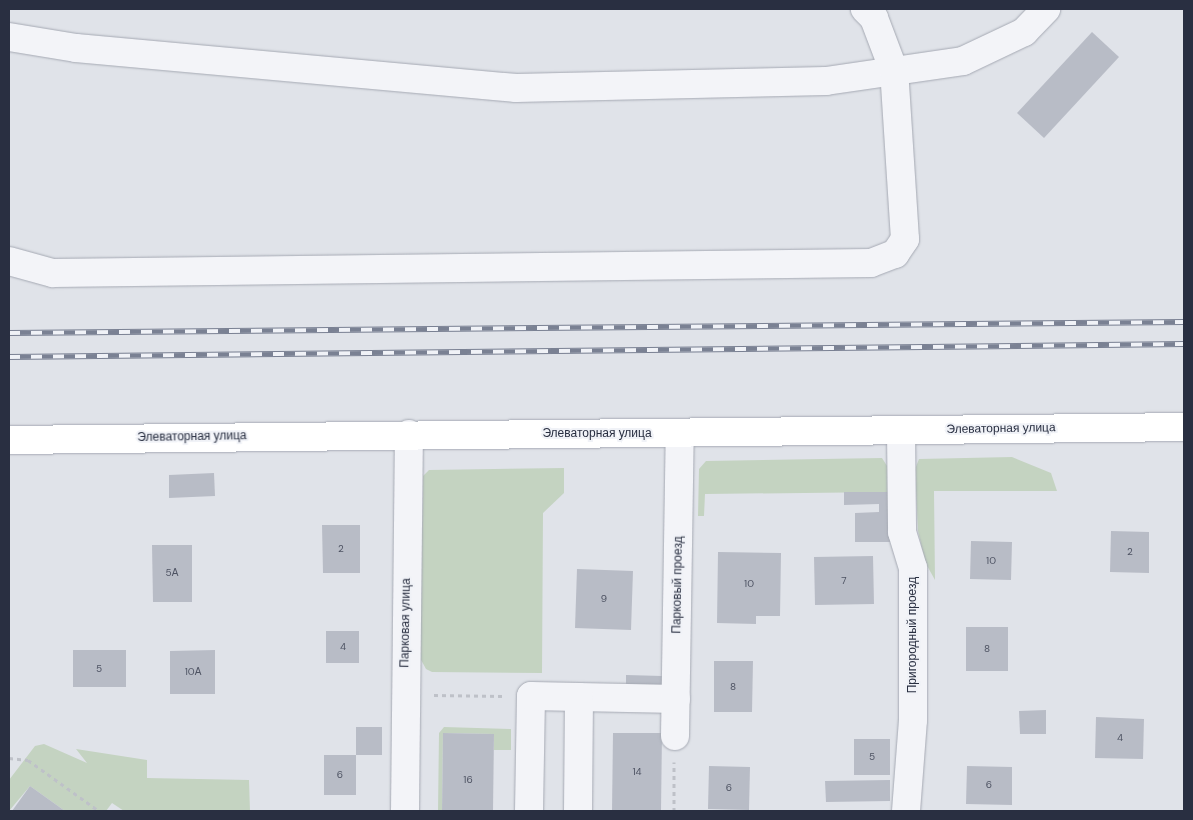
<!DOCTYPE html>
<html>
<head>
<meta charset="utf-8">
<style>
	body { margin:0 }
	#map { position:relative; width:1193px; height:820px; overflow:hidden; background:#e0e3e9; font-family:"DM Sans",sans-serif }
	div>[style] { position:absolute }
	.green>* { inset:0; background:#c4d3c1 }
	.building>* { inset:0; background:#b8bcc6 }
	.path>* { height:3px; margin-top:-1.5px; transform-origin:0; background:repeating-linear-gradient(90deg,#bec1c8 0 4px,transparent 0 8px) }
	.roads { filter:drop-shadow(0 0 1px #a5a9b3) drop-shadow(0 0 1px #a5a9b3) }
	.minor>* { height:28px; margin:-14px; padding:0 14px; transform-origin:14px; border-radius:14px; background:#f3f4f8 }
	.major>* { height:28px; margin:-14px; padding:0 14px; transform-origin:14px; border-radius:14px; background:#fff }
	.rail>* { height:5.5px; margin-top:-2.75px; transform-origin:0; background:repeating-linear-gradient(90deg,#f0f2f7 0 11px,#7a8193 0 22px); box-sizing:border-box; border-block:1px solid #7a8193 }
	span { translate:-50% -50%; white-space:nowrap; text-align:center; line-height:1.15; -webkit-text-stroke:4px #f0f2f7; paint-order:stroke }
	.number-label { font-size:10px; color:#4d5262 }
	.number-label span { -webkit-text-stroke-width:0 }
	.street-label { font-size:12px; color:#292f41 }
	.frame { position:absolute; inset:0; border:10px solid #292f41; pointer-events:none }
</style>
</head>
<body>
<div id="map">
	<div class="green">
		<div style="clip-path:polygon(1012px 457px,1051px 473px,1057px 491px,934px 491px,935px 580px,925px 562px,918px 531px,915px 469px,919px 459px)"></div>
		<div style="clip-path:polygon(882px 458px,889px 469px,889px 492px,705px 494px,704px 516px,698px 516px,699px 469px,706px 461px)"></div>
		<div style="clip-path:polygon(564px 468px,564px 493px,543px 513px,542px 673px,432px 672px,426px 669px,420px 658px,423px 476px,429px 470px)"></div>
		<div style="clip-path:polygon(444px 727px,511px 729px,511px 750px,494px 750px,494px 734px,443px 733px,442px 811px,438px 811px,439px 733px)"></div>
		<div style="clip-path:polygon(44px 744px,87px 763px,76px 749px,147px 760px,147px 778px,249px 780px,250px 811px,124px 811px,112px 803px,106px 811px,65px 811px,30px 786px,9px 811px,9px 780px,35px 746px)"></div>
	</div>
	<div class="building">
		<div style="clip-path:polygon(1092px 32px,1119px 57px,1044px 138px,1017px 113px)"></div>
		<div style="clip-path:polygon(214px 473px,215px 496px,169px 498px,169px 475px)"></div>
		<div style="clip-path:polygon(844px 492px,889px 492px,890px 542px,855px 542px,855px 513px,879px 512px,879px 504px,844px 505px)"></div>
		<div style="clip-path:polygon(322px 525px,360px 525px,360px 573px,323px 573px)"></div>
		<div style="clip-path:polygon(1111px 531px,1149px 532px,1149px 573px,1110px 572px)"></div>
		<div style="clip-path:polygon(971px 541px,1012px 542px,1011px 580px,970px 579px)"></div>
		<div style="clip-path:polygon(152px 545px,192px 545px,192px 602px,153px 602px)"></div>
		<div style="clip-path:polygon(718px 552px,781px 553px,780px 616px,756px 616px,756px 624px,717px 623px)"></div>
		<div style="clip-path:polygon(873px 556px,874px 604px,815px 605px,814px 557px)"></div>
		<div style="clip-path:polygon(577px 569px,633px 571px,631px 630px,575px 628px)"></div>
		<div style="clip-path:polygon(966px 627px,1008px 627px,1008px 671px,966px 671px)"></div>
		<div style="clip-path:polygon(326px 631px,359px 631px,359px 663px,326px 663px)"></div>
		<div style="clip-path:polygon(73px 650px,126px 650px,126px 687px,73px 687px)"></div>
		<div style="clip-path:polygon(215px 650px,215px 694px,170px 694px,170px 651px)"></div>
		<div style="clip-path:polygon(714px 661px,753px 661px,752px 712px,714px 712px)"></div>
		<div style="clip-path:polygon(626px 675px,662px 676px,662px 690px,626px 689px)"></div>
		<div style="clip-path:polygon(1046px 710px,1046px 734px,1020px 734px,1019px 711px)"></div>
		<div style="clip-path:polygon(1096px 717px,1144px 719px,1143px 759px,1095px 758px)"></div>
		<div style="clip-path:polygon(356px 727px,382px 727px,382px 755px,356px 755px)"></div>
		<div style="clip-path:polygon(443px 733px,494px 734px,493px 811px,442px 811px)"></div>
		<div style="clip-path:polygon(613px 733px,662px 733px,661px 811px,612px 811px)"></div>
		<div style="clip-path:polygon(854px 739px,890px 739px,890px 775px,854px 775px)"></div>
		<div style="clip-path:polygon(324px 755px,356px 755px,356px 795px,324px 795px)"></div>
		<div style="clip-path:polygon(709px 766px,750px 767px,749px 810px,708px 809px)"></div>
		<div style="clip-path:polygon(967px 766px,1012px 767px,1012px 805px,966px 804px)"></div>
		<div style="clip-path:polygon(890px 780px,890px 801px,826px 802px,825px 781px)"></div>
		<div style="clip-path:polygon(30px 786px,65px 811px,12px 811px)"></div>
	</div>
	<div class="path">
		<div style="left:434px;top:695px;width:69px;rotate:0.8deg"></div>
		<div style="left:9px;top:758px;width:19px;rotate:6deg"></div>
		<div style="left:28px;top:760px;width:87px;rotate:35.7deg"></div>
		<div style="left:674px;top:811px;width:49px;rotate:-90deg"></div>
	</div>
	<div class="roads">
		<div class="minor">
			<div style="left:9px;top:37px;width:68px;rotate:9.3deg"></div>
			<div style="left:76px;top:48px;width:442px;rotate:5.2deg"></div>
			<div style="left:516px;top:88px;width:310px;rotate:-1.3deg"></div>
			<div style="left:826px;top:81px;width:138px;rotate:-8.3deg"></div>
			<div style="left:963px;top:61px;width:68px;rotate:-25.4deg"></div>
			<div style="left:1024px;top:32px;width:32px;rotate:-46deg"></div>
			<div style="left:9px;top:261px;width:46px;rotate:15.3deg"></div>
			<div style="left:53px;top:273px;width:818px;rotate:-0.7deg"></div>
			<div style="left:871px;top:263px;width:26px;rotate:-21deg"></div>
			<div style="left:895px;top:254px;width:18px;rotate:-56deg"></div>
			<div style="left:905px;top:239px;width:168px;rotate:-93.7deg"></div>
			<div style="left:894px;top:71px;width:57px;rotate:-110.7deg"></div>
			<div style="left:874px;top:18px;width:13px;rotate:-135deg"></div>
			<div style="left:901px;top:430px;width:102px;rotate:89.4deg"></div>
			<div style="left:902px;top:532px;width:38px;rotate:73deg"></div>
			<div style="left:913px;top:568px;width:152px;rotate:90deg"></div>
			<div style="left:913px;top:720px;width:91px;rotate:94.4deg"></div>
			<div style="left:579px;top:697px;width:97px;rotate:1.2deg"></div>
			<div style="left:675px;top:736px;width:302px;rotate:-89.1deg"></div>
			<div style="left:405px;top:811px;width:377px;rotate:-89.4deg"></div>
			<div style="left:529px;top:811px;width:115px;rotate:-89deg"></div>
			<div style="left:531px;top:696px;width:48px;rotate:1.2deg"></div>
			<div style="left:579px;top:697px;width:114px;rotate:90.5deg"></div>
		</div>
		<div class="major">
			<div style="left:9px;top:440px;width:1175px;rotate:-0.63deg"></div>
		</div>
	</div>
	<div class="rail">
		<div style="left:9px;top:333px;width:1175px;rotate:-0.54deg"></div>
		<div style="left:9px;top:357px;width:1175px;rotate:-0.63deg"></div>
	</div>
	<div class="number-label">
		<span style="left:341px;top:549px">2</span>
		<span style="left:1130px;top:552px">2</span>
		<span style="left:991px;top:561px">10</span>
		<span style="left:172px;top:573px">5А</span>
		<span style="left:844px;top:581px">7</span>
		<span style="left:749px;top:584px">10</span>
		<span style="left:604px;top:599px">9</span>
		<span style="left:343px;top:647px">4</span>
		<span style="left:987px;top:649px">8</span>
		<span style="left:99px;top:669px">5</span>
		<span style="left:193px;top:672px">10А</span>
		<span style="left:733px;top:687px">8</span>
		<span style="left:1120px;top:738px">4</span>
		<span style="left:872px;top:757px">5</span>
		<span style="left:637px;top:772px">14</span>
		<span style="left:340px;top:775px">6</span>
		<span style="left:468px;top:780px">16</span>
		<span style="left:989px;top:785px">6</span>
		<span style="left:729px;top:788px">6</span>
	</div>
	<div class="street-label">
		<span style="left:1001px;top:429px;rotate:-1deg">Элеваторная улица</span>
		<span style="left:597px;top:434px">Элеваторная улица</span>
		<span style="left:192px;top:437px;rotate:-1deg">Элеваторная улица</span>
		<span style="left:678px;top:585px;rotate:-89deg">Парковый проезд</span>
		<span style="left:406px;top:623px;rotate:-89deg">Парковая улица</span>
		<span style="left:913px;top:635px;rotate:-90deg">Пригородный проезд</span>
	</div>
	<div class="frame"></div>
</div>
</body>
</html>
